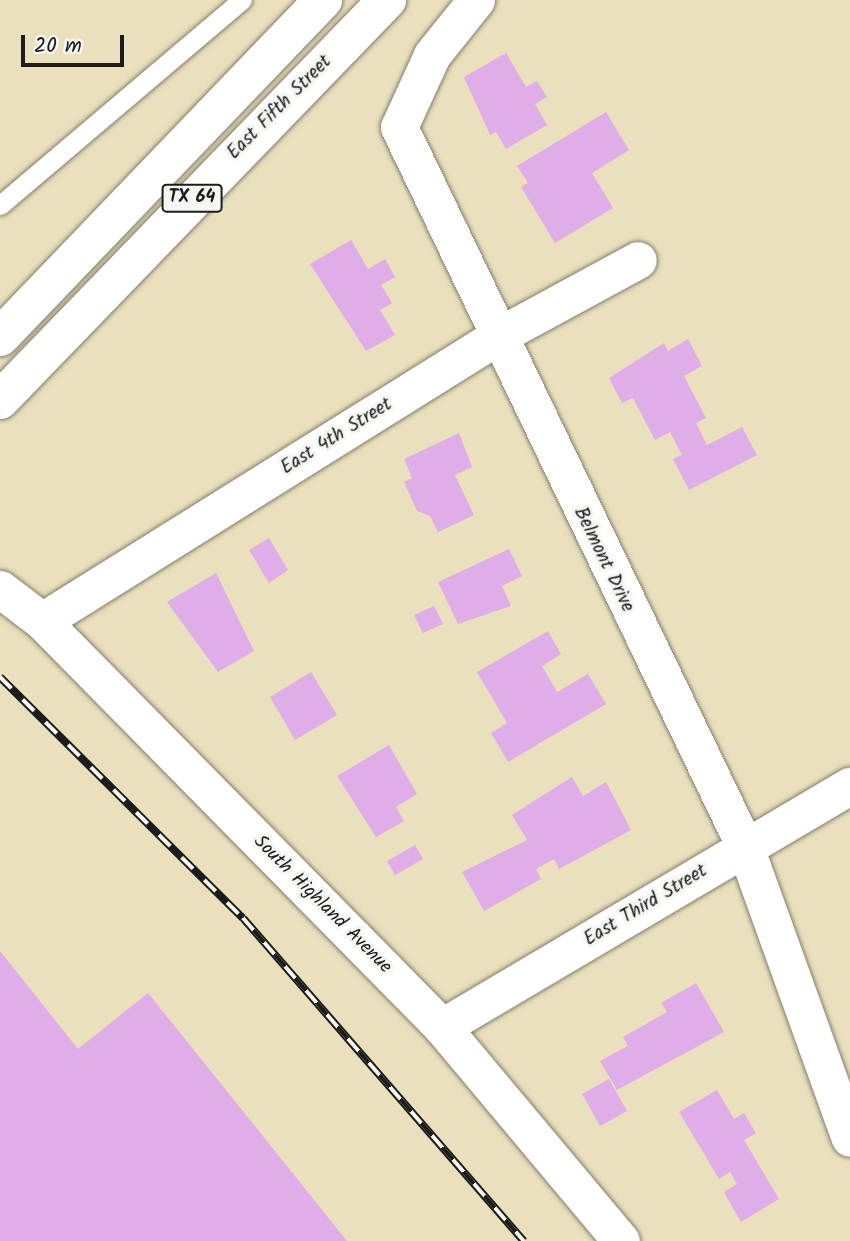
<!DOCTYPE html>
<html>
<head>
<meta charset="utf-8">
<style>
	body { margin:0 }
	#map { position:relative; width:850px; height:1241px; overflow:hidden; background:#eae0bd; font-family:Kalam,sans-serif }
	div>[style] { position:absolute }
	.building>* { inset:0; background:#dfade7 }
	.roads { filter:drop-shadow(0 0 2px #837e6c) drop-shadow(0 0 2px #837e6c) }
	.service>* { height:19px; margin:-9.5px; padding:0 9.5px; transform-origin:9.5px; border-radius:9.5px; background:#fff }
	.minor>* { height:37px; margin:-18.5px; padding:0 18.5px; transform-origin:18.5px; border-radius:18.5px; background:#fff }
	.primary>* { height:38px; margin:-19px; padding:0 19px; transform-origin:19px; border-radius:19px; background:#fff }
	.rail>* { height:8px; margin-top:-4px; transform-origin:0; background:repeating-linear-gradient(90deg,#f6f6f2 0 16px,#1c1c1c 0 32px); box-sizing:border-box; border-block:2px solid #1c1c1c }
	span { translate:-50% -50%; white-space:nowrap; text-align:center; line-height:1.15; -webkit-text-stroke:7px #f6f6f2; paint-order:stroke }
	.shield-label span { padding:2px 5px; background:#f6f6f2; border:2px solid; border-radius:5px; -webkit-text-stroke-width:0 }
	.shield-label { font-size:18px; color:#1c1c1c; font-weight:700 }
	.street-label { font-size:19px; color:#1c1c1c }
	.scale { position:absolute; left:21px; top:35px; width:103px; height:32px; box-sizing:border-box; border:4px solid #1c1c1c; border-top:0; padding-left:9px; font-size:21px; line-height:24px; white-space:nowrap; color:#1c1c1c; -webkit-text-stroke:5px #f6f6f2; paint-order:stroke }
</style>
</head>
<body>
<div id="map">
	<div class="building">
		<div style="clip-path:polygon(506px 53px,526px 87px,537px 81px,547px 97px,535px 104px,547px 125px,506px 149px,496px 132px,490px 135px,464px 77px)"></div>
		<div style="clip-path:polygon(606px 112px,629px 150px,592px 173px,613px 208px,555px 243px,521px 187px,528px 183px,517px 166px)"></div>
		<div style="clip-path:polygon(351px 240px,368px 269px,385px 259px,395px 277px,381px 285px,392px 303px,380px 310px,395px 335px,366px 351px,310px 264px)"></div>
		<div style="clip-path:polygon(688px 339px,702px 366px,684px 376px,706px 418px,696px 423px,707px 445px,742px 427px,757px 455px,689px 490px,673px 459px,682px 455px,670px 432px,655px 440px,633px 398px,622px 403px,609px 378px,664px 343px,668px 351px)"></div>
		<div style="clip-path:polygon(459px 433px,472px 467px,455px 475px,474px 515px,438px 532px,430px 516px,417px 511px,404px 482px,412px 478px,404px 459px)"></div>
		<div style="clip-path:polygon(269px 538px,288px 570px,269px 583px,249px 550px)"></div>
		<div style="clip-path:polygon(509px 549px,522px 576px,502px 586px,511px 606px,458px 624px,438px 582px)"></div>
		<div style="clip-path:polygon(216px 573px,254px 651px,218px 672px,167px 602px)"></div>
		<div style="clip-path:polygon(434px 606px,443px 624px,423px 633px,414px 615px)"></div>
		<div style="clip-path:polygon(548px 631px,561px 654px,542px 666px,557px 692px,588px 674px,606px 704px,508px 762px,491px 733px,507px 723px,477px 672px)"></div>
		<div style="clip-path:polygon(311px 672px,337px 715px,295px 740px,270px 697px)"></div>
		<div style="clip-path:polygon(389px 745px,417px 794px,396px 807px,404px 821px,376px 837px,337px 776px)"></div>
		<div style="clip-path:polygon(572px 777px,583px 796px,606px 782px,631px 830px,559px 869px,554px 859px,536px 869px,541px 879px,484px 911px,462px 872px,527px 840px,512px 815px)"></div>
		<div style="clip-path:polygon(415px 845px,423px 859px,395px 875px,387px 861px)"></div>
		<div style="clip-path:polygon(0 951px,78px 1049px,148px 993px,347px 1241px,0 1241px)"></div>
		<div style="clip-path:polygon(696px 983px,724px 1032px,617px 1090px,600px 1061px,628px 1046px,623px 1037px,667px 1012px,661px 1003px)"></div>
		<div style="clip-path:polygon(609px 1079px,627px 1111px,600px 1126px,582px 1094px)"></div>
		<div style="clip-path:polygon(717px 1090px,734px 1119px,744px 1113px,756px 1133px,744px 1140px,779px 1199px,741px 1222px,724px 1192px,737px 1184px,730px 1172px,719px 1179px,679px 1112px)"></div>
	</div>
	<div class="roads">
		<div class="service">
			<div style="left:0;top:205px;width:317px;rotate:-40.3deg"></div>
		</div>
		<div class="minor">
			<div style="left:476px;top:0;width:70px;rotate:128.7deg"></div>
			<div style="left:432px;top:55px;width:79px;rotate:114.6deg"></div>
			<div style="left:399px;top:127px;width:799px;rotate:64.33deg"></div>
			<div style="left:745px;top:847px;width:309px;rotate:70.2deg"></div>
			<div style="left:0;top:589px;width:53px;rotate:37.3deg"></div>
			<div style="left:42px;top:621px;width:570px;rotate:45.43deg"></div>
			<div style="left:442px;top:1027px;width:279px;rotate:50.1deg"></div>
			<div style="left:42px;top:621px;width:538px;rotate:-32.01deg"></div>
			<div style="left:498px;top:336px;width:159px;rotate:-28.5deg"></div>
			<div style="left:442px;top:1027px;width:474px;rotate:-30.6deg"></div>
		</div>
		<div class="primary">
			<div style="left:0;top:337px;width:467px;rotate:-46.2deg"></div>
			<div style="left:0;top:400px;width:557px;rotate:-45.95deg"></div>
		</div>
	</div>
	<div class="rail">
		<div style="left:0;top:677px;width:342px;rotate:44.8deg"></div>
		<div style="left:243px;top:918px;width:428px;rotate:49deg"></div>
	</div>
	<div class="shield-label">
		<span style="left:192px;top:198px">TX 64</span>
	</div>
	<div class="street-label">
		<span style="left:280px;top:108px;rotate:-45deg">East Fifth Street</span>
		<span style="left:337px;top:437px;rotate:-32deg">East 4th Street</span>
		<span style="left:603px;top:560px;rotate:64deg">Belmont Drive</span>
		<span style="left:322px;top:905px;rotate:45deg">South Highland Avenue</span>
		<span style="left:646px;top:906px;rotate:-31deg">East Third Street</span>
	</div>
	<div class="scale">20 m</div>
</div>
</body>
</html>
